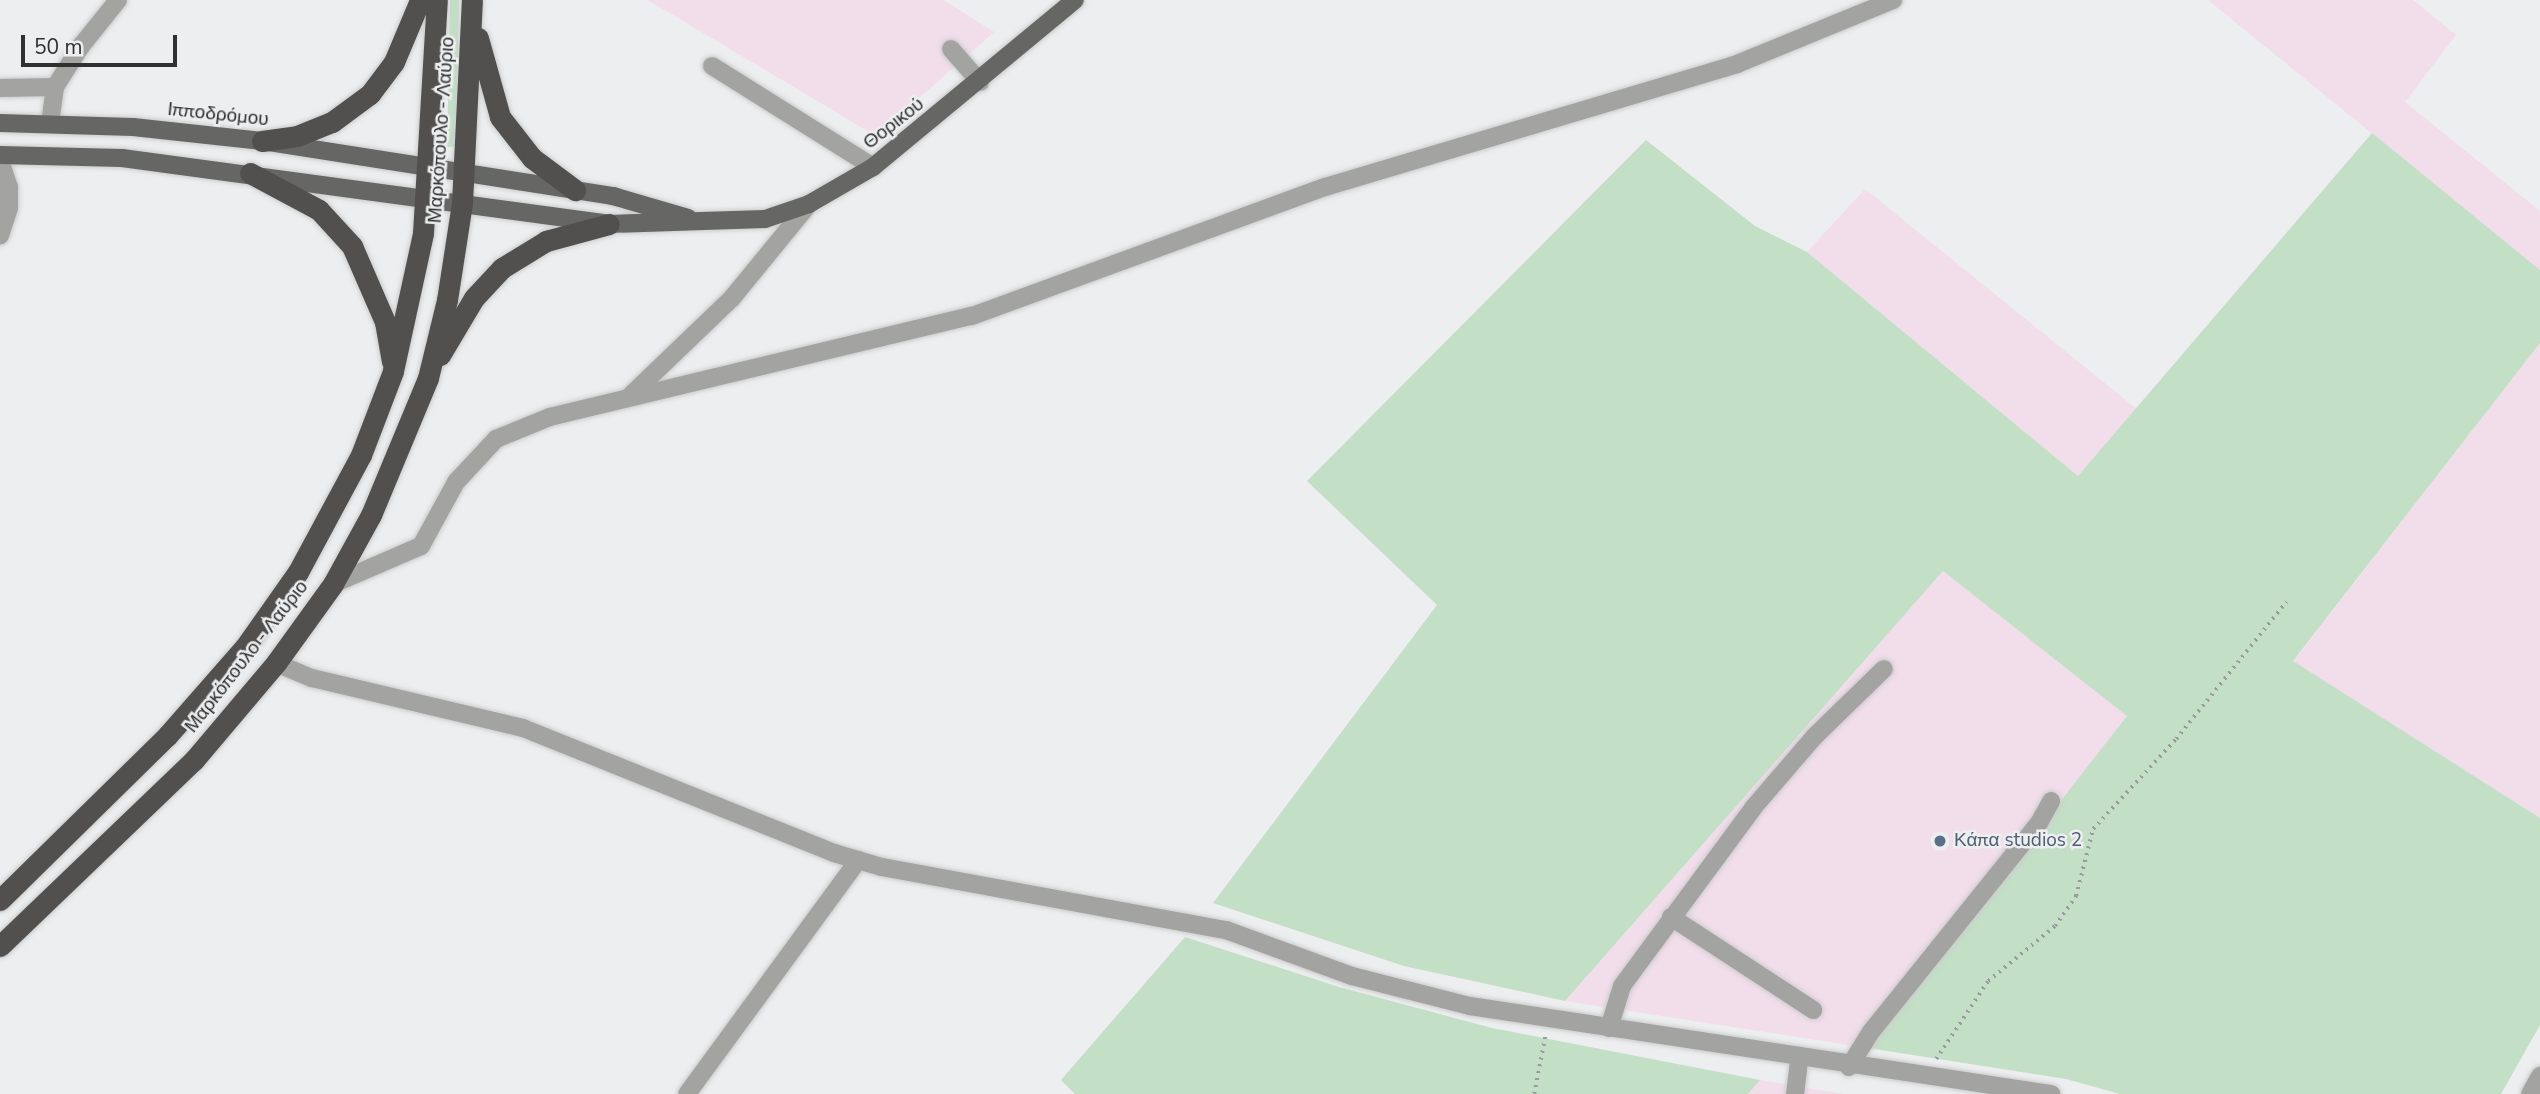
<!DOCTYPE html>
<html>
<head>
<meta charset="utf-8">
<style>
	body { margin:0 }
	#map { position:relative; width:2540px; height:1094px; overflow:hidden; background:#edeeef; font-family:"Nunito Sans",sans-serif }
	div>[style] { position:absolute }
	.industrial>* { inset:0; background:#f2ddeb }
	.green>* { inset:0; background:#c3dfc6 }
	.path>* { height:3.5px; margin-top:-1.75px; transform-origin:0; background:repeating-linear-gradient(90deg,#999a9b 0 2px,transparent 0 7px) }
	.roads { filter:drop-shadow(0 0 2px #cbcccd) drop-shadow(0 0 2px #cbcccd) }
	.minor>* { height:18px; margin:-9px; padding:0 9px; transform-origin:9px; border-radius:9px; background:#a3a3a2 }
	.major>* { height:18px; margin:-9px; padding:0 9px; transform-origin:9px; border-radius:9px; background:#666665 }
	.highway>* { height:21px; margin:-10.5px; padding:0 10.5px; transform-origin:10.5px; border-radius:10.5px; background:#51504f }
	.dots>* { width:19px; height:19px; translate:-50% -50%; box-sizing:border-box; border:4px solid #edeeef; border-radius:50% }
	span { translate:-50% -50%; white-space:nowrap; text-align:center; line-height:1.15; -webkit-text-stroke:5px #edeeef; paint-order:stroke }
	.street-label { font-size:19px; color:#303031 }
	.service-label { font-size:19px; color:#4e5e75 }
	.left { translate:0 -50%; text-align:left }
	.scale { position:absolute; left:21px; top:35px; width:156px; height:32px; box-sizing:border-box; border:4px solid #303031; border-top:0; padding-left:9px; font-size:21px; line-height:24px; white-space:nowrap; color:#303031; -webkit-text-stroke:5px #edeeef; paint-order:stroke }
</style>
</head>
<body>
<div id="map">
	<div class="industrial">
		<div style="clip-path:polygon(648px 0,944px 0,994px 32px,876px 136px)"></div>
		<div style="clip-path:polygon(2208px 0,2413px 0,2456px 35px,2405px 102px,2540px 211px,2540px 270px)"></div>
		<div style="clip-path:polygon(1865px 189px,2138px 410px,2078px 476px,1807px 252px)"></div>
		<div style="clip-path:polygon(2540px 343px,2540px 818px,2293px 662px)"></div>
		<div style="clip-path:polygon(1943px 571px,2128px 716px,1868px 1048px,1565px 1001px)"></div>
		<div style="clip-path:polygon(1760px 1080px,1843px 1094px,1748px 1094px)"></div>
	</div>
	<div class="green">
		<div style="clip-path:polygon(450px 0,459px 0,456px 147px,447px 147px)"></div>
		<div style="clip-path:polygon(2372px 133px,2540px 270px,2540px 343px,2293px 661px,2540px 818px,2540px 1025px,2501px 1094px,2120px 1094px,2066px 1079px,1868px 1048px,2127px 716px,1943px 571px,1565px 1001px,1404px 966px,1213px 903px,1437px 605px,1307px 481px,1646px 140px,1755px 226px,1807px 252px,2078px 476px)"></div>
		<div style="clip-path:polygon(1185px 937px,1339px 987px,1492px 1028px,1760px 1080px,1748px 1094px,1075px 1094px,1061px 1080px)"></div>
	</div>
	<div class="path">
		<div style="left:1936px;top:1059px;width:94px;rotate:-56.3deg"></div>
		<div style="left:1988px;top:981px;width:87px;rotate:-39.4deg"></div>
		<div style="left:2055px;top:926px;width:37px;rotate:-55deg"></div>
		<div style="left:2076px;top:896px;width:69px;rotate:-75.8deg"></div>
		<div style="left:2093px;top:829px;width:122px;rotate:-47.3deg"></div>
		<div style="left:2176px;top:739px;width:176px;rotate:-51.2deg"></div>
		<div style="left:1534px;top:1094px;width:58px;rotate:-79.1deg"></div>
	</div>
	<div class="roads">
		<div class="minor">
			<div style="left:951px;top:49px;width:44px;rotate:48.7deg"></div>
			<div style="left:712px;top:66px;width:190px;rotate:32.1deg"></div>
			<div style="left:0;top:88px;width:55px;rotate:-1deg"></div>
			<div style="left:50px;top:123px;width:36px;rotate:-82deg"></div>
			<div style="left:55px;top:87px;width:49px;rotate:-57.6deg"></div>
			<div style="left:81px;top:46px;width:59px;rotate:-51.2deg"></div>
			<div style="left:0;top:160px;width:28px;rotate:72deg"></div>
			<div style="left:9px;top:187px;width:21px;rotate:90deg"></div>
			<div style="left:9px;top:208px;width:29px;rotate:108deg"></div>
			<div style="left:631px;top:395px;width:140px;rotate:-43.8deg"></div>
			<div style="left:732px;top:298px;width:122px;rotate:-50.7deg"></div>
			<div style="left:333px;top:584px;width:96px;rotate:-23.4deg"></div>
			<div style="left:421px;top:546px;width:73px;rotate:-61.3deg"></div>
			<div style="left:456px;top:482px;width:59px;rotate:-47.1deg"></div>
			<div style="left:496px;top:439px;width:58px;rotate:-22.2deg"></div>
			<div style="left:550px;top:417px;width:434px;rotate:-13.5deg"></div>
			<div style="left:972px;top:316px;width:376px;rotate:-20.1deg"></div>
			<div style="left:1325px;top:187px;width:430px;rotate:-16.6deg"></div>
			<div style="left:1737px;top:64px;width:169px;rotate:-22.3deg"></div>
			<div style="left:276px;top:663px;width:39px;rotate:23deg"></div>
			<div style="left:312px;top:678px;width:217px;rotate:13.3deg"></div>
			<div style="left:523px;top:728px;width:335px;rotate:21.9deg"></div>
			<div style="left:834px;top:853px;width:50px;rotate:16.3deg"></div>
			<div style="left:882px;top:867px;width:350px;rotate:10.4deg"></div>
			<div style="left:1226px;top:930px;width:134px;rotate:20.1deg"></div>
			<div style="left:1352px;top:976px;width:122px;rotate:14.3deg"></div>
			<div style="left:1470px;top:1006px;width:588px;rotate:8.61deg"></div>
			<div style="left:1671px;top:917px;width:170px;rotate:33.2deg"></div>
			<div style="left:1609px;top:1028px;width:44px;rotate:-72.8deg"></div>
			<div style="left:1622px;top:986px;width:221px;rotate:-53.6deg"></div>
			<div style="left:1753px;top:808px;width:95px;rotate:-49.3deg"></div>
			<div style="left:1815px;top:736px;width:96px;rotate:-44.2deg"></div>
			<div style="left:1849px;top:1067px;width:40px;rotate:-58deg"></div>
			<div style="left:1870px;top:1033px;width:270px;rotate:-51.2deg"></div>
			<div style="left:2039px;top:823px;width:25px;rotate:-61deg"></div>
			<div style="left:687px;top:1094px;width:290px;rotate:-53.8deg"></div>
			<div style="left:1795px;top:1094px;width:35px;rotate:-83deg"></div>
			<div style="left:2530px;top:1094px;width:21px;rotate:-61deg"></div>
		</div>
		<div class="major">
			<div style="left:0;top:123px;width:133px;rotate:1.7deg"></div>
			<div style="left:133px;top:127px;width:130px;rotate:6.2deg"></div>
			<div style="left:262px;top:141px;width:355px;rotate:8.9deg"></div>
			<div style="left:613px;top:196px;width:78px;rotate:16.3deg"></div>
			<div style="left:0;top:155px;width:122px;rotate:1.4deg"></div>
			<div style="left:122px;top:158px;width:491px;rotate:7.7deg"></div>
			<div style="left:609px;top:224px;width:156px;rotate:-1.8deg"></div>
			<div style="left:765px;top:219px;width:46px;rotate:-18.8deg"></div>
			<div style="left:809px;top:204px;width:74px;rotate:-30deg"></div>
			<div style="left:873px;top:167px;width:262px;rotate:-39.6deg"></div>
		</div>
		<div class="highway">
			<div style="left:478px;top:38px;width:82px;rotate:74.4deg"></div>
			<div style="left:500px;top:117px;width:52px;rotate:52deg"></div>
			<div style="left:532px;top:158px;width:54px;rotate:36.7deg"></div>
			<div style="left:262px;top:141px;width:35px;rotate:-8deg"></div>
			<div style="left:297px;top:136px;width:38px;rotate:-22deg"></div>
			<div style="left:332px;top:122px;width:47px;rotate:-36.4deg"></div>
			<div style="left:370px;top:94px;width:40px;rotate:-53deg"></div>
			<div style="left:394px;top:62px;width:67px;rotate:-67.2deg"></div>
			<div style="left:250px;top:173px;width:78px;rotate:28.2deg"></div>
			<div style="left:319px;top:210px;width:49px;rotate:47.5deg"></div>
			<div style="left:352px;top:246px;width:83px;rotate:66.5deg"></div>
			<div style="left:385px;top:322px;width:40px;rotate:80deg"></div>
			<div style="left:440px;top:355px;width:66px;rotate:-59.2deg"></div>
			<div style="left:474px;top:298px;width:41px;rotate:-47deg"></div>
			<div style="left:502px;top:268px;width:52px;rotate:-31.5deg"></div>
			<div style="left:546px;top:241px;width:65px;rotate:-15.1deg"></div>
			<div style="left:0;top:900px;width:234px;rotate:-44.5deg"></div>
			<div style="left:167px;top:736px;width:118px;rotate:-48.8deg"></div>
			<div style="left:245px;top:647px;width:92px;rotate:-54.8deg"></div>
			<div style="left:298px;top:572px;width:133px;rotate:-61.7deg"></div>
			<div style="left:361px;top:455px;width:90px;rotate:-69.1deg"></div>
			<div style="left:393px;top:371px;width:141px;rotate:-77.7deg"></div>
			<div style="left:423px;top:233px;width:233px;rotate:-86.6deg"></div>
			<div style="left:0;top:946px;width:269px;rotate:-43.8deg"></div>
			<div style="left:194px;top:760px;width:127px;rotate:-49.8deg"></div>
			<div style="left:276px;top:663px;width:97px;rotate:-54.2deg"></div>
			<div style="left:333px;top:584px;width:79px;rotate:-61.2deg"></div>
			<div style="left:371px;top:515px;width:148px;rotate:-67.4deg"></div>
			<div style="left:428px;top:378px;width:80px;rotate:-76.3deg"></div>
			<div style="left:447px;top:300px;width:98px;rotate:-81.2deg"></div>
			<div style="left:462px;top:203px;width:203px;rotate:-87.2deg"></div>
		</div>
	</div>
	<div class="dots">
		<div style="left:1940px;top:841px;background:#5c6f8a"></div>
	</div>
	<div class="street-label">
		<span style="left:218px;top:115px;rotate:6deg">Ιπποδρόμου</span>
		<span style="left:894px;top:124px;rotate:-38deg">Θορικού</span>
		<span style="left:442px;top:130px;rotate:-86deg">Μαρκόπουλο - Λαύριο</span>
		<span style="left:247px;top:657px;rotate:-52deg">Μαρκόπουλο - Λαύριο</span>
	</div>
	<div class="service-label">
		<span class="left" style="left:1954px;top:841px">Κάπα studios 2</span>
	</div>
	<div class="scale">50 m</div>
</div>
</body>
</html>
